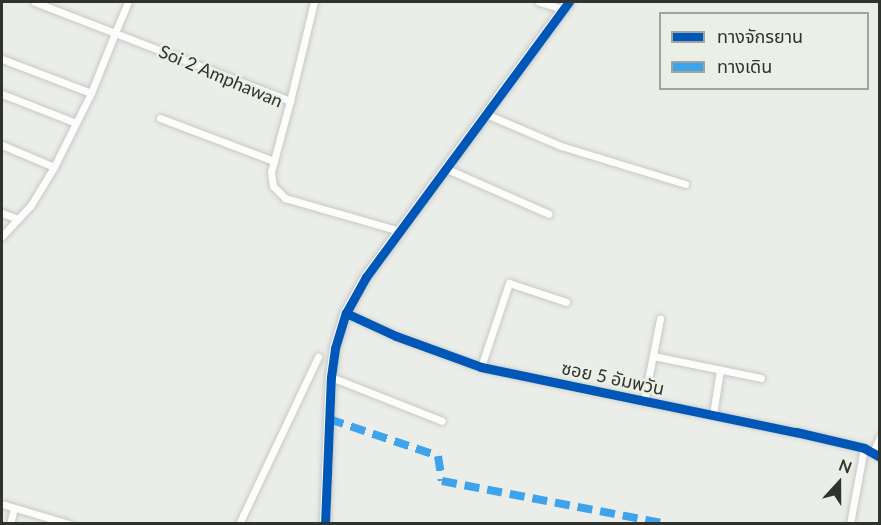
<!DOCTYPE html>
<html>
<head>
<meta charset="utf-8">
<style>
	body { margin:0 }
	#map { position:relative; width:881px; height:525px; overflow:hidden; background:#eaede8; font-family:Lato,"Noto Sans Thai",sans-serif }
	div>[style] { position:absolute }
	.roads { filter:drop-shadow(0 0 2px #c6c9c5) drop-shadow(0 0 2px #c6c9c5) }
	.street>* { height:7px; margin:-3.5px; padding:0 3.5px; transform-origin:3.5px; border-radius:3.5px; background:#fcfcfc }
	.secondary>* { height:10px; margin:-5px; padding:0 5px; transform-origin:5px; border-radius:5px; background:#fcfcfc }
	.quiet>* { height:8px; margin-top:-4px; transform-origin:0; background:repeating-linear-gradient(90deg,#3ea3eb 0 15px,transparent 0 23px) }
	.cycleway>* { height:9px; margin:-4.5px; padding:0 4.5px; transform-origin:4.5px; border-radius:4.5px; background:#0057b8 }
	span { translate:-50% -50%; white-space:nowrap; text-align:center; line-height:1.15; -webkit-text-stroke:5px #eaf0e5; paint-order:stroke }
	.street-label { font-size:18px; color:#30322e }
	.frame { position:absolute; inset:0; border:3px solid #30322e; pointer-events:none }
	.legend { position:absolute; left:659px; top:12px; width:210px; height:78px; box-sizing:border-box; background:#eaf0e5; border:2px solid #a0a49c; margin:0; padding:8px 10px; list-style:none; font-size:18px; color:#30322e }
	.legend li { display:flex; align-items:center; gap:12px; height:30px }
	.legend b { width:30px; border:2px solid #a0a49c }
	.north { position:absolute; left:809px; top:453px; width:60px; height:60px; -webkit-text-stroke:4px #eaf0e5; paint-order:stroke; rotate:21deg; font-size:16px; font-weight:700; line-height:24px; text-align:center; color:#30322e }
	.north::after { content:''; display:block; margin:auto; width:21px; height:27px; background:#30322e; clip-path:polygon(50% 0,100% 100%,50% 72%,0 100%) }
</style>
</head>
<body>
<div id="map">
	<div class="roads">
		<div class="street">
			<div style="left:128px;top:2px;width:34px;rotate:113deg"></div>
			<div style="left:115px;top:33px;width:188px;rotate:21.2deg"></div>
			<div style="left:290px;top:101px;width:73px;rotate:105deg"></div>
			<div style="left:271px;top:172px;width:14px;rotate:82deg"></div>
			<div style="left:273px;top:186px;width:17px;rotate:45deg"></div>
			<div style="left:285px;top:198px;width:120px;rotate:16deg"></div>
			<div style="left:539px;top:2px;width:26px;rotate:16deg"></div>
			<div style="left:2px;top:59px;width:95px;rotate:20.9deg"></div>
			<div style="left:2px;top:94px;width:79px;rotate:21.4deg"></div>
			<div style="left:290px;top:101px;width:102px;rotate:-76.4deg"></div>
			<div style="left:486px;top:114px;width:82px;rotate:23.1deg"></div>
			<div style="left:561px;top:146px;width:130px;rotate:17deg"></div>
			<div style="left:160px;top:118px;width:122px;rotate:20.7deg"></div>
			<div style="left:2px;top:145px;width:56px;rotate:22.9deg"></div>
			<div style="left:447px;top:169px;width:111px;rotate:23.8deg"></div>
			<div style="left:2px;top:213px;width:17px;rotate:21deg"></div>
			<div style="left:2px;top:236px;width:42px;rotate:-46.9deg"></div>
			<div style="left:31px;top:205px;width:44px;rotate:-58.8deg"></div>
			<div style="left:54px;top:167px;width:83px;rotate:-63.4deg"></div>
			<div style="left:91px;top:93px;width:65px;rotate:-68.2deg"></div>
			<div style="left:115px;top:33px;width:86px;rotate:-158.8deg"></div>
			<div style="left:346px;top:313px;width:55px;rotate:24.7deg"></div>
			<div style="left:396px;top:336px;width:90px;rotate:20deg"></div>
			<div style="left:481px;top:367px;width:322px;rotate:11.7deg"></div>
			<div style="left:796px;top:432px;width:70px;rotate:13.2deg"></div>
			<div style="left:864px;top:448px;width:18px;rotate:29deg"></div>
			<div style="left:653px;top:356px;width:110px;rotate:11.5deg"></div>
			<div style="left:481px;top:367px;width:89px;rotate:-71.6deg"></div>
			<div style="left:509px;top:283px;width:60px;rotate:18.4deg"></div>
			<div style="left:331px;top:377px;width:119px;rotate:21.6deg"></div>
			<div style="left:644px;top:401px;width:84px;rotate:-79deg"></div>
			<div style="left:713px;top:415px;width:46px;rotate:-81.2deg"></div>
			<div style="left:873px;top:452px;width:17px;rotate:-65deg"></div>
			<div style="left:2px;top:504px;width:70px;rotate:16.6deg"></div>
			<div style="left:10px;top:524px;width:16px;rotate:-76deg"></div>
			<div style="left:239px;top:524px;width:185px;rotate:-64.7deg"></div>
			<div style="left:850px;top:524px;width:77px;rotate:-79.6deg"></div>
		</div>
		<div class="secondary">
			<div style="left:325px;top:524px;width:147px;rotate:-87.7deg"></div>
			<div style="left:331px;top:377px;width:29px;rotate:-82deg"></div>
			<div style="left:335px;top:348px;width:37px;rotate:-73deg"></div>
			<div style="left:346px;top:313px;width:41px;rotate:-60.9deg"></div>
			<div style="left:366px;top:277px;width:342px;rotate:-53.6deg"></div>
		</div>
	</div>
	<div class="quiet">
		<div style="left:329px;top:419px;width:115px;rotate:18.7deg"></div>
		<div style="left:438px;top:456px;width:25px;rotate:81deg"></div>
		<div style="left:442px;top:481px;width:230px;rotate:10.8deg"></div>
	</div>
	<div class="cycleway">
		<div style="left:346px;top:313px;width:55px;rotate:24.7deg"></div>
		<div style="left:396px;top:336px;width:90px;rotate:20deg"></div>
		<div style="left:481px;top:367px;width:322px;rotate:11.7deg"></div>
		<div style="left:796px;top:432px;width:70px;rotate:13.2deg"></div>
		<div style="left:864px;top:448px;width:18px;rotate:29deg"></div>
		<div style="left:325px;top:524px;width:147px;rotate:-87.7deg"></div>
		<div style="left:331px;top:377px;width:29px;rotate:-82deg"></div>
		<div style="left:335px;top:348px;width:37px;rotate:-73deg"></div>
		<div style="left:346px;top:313px;width:41px;rotate:-60.9deg"></div>
		<div style="left:366px;top:277px;width:342px;rotate:-53.6deg"></div>
	</div>
	<div class="street-label">
		<span style="left:221px;top:76px;rotate:23deg">Soi 2 Amphawan</span>
		<span style="left:613px;top:378px;rotate:12deg">ซอย 5 อัมพวัน</span>
	</div>
	<div class="frame"></div>
	<ul class="legend">
	<li><b style="height:8px;background:#0057b8"></b>ทางจักรยาน</li>
	<li><b style="height:8px;background:#3ea3eb"></b>ทางเดิน</li>
	</ul>
	<div class="north">N</div>
</div>
</body>
</html>
